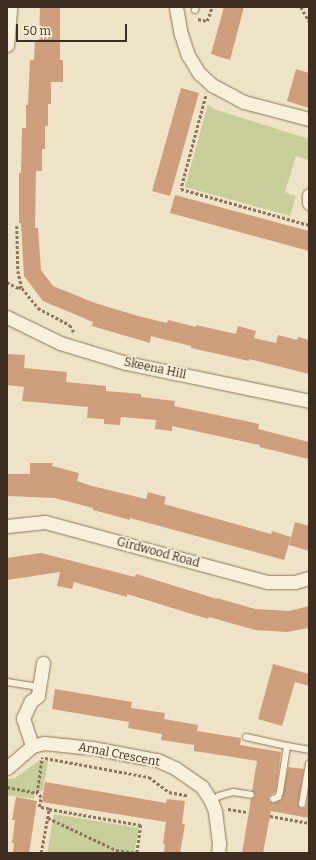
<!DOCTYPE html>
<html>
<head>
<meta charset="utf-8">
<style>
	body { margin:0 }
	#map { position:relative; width:316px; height:860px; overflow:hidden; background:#f0e4c8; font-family:Bitter,serif }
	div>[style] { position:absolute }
	.green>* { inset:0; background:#c9cf9b }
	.building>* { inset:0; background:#cf9f7d }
	.path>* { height:2.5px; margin-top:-1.25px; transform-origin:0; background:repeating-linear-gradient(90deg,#8d765c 0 3px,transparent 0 5px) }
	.roads { filter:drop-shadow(0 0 1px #8d765c) drop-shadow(0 0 1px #8d765c) }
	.service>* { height:6px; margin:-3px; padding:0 3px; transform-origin:3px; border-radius:3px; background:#faf1dc }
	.minor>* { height:13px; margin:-6.5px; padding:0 6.5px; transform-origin:6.5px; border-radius:6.5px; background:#faf1dc }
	span { translate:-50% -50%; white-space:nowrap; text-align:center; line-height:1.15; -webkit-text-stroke:3px #f7eed8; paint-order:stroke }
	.street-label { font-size:12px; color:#3d2e20 }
	.frame { position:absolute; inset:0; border:8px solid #3d2e20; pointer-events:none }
	.scale { position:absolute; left:16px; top:24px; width:111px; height:18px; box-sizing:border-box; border:2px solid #3d2e20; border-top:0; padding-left:5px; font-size:12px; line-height:14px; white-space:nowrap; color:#3d2e20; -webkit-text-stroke:3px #f7eed8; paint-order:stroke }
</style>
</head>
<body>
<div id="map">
	<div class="green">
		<div style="clip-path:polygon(208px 104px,214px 109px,309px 139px,308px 160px,296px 156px,285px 192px,296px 196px,290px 216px,185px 187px)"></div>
		<div style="clip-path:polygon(40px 760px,48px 761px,43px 791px,35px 790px,34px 799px,7px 795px,7px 779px,15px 778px)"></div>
		<div style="clip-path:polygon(54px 814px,139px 828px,134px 853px,47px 853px)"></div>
	</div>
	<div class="building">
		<div style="clip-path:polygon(40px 7px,60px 7px,60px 60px,63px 60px,63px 82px,51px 82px,51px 104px,48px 104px,48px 126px,45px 126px,45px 149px,42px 149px,42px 171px,36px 171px,35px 228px,38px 228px,41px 270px,53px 286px,95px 303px,138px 316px,167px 323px,168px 320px,196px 327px,196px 325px,236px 334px,238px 326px,256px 331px,254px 338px,276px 343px,278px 335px,297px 340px,298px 337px,309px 340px,309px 374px,249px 359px,249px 361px,191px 348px,191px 346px,151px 336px,150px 343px,92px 326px,93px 322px,43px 301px,24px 276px,21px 223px,19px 223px,19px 173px,21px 173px,22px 128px,26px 128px,26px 105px,28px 105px,30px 60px,34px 60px,35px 40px,39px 40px)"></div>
		<div style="clip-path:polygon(224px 7px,244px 7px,230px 60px,211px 54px)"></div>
		<div style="clip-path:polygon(296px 69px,309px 73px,309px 108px,287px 101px)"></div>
		<div style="clip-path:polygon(181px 88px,199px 93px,170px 196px,152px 191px)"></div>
		<div style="clip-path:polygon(175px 195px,309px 231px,309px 251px,170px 213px)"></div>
		<div style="clip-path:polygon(7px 354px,25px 355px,24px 368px,67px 372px,66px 382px,106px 386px,106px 391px,141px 394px,141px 397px,175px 401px,174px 406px,259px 424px,258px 429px,309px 442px,309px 459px,259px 447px,260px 445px,172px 426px,172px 431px,155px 429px,156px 420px,121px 417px,120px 425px,104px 424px,104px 419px,87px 418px,88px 407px,22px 401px,24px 387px,7px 385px)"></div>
		<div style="clip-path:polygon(30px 463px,53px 463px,52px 466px,79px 473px,77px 481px,92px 486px,146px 499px,148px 492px,166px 497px,164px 504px,271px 534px,272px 531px,291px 537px,284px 560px,130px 518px,130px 520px,93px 510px,93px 508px,55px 498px,7px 496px,7px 474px,30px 474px)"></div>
		<div style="clip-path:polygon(295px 522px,309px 526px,309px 551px,289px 545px)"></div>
		<div style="clip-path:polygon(41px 553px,135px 577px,136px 574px,217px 599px,217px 598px,255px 609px,289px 611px,309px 606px,309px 628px,287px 632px,255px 630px,209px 617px,208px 619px,127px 594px,127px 597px,74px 582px,72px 589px,57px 586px,60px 572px,7px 580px,7px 558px)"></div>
		<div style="clip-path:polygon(273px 664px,309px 674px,309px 686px,295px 682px,282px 726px,258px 719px)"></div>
		<div style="clip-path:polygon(55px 689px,132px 702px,131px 708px,165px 713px,164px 719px,198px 725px,197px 731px,241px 738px,240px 745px,281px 752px,276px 791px,269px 797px,269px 801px,274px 803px,282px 799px,288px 767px,304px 769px,298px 805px,301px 808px,306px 807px,309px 790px,309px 818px,271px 811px,263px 853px,242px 853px,251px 799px,255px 795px,252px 791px,257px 761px,194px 751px,194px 745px,161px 740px,162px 734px,128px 728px,129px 722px,52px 709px)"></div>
		<div style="clip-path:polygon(45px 782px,166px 803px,167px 799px,185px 801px,182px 824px,185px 824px,180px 853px,164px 853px,165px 844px,163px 844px,166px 822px,42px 802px)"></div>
		<div style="clip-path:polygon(16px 797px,37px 801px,29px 853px,13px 853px,14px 843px,12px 843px,15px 820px,12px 820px)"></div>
	</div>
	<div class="path">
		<div style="left:301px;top:7px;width:16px;rotate:60deg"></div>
		<div style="left:198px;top:19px;width:9px;rotate:13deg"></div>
		<div style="left:207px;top:21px;width:15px;rotate:-70deg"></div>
		<div style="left:206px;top:96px;width:96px;rotate:105deg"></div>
		<div style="left:181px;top:189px;width:133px;rotate:15.7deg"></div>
		<div style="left:17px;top:226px;width:45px;rotate:88.7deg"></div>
		<div style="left:18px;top:271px;width:17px;rotate:77deg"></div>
		<div style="left:22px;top:288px;width:26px;rotate:51deg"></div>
		<div style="left:38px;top:308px;width:36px;rotate:28deg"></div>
		<div style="left:70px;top:325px;width:10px;rotate:61deg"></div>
		<div style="left:7px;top:282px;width:13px;rotate:29deg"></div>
		<div style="left:18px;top:288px;width:4px;rotate:-27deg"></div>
		<div style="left:45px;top:758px;width:106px;rotate:10.4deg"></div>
		<div style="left:149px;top:777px;width:25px;rotate:37deg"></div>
		<div style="left:169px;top:792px;width:20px;rotate:11deg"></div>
		<div style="left:7px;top:787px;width:31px;rotate:11deg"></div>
		<div style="left:49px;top:809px;width:93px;rotate:9.9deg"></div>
		<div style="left:141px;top:825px;width:28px;rotate:98deg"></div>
		<div style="left:228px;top:809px;width:20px;rotate:9deg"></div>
		<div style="left:270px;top:816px;width:40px;rotate:10deg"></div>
		<div style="left:48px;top:818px;width:75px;rotate:25.2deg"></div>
		<div style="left:116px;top:850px;width:21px;rotate:8deg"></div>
		<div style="left:41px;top:853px;width:45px;rotate:-79.7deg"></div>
		<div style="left:49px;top:809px;width:10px;rotate:-169deg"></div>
		<div style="left:39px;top:807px;width:10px;rotate:-79deg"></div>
		<div style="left:41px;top:797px;width:6px;rotate:-135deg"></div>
		<div style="left:37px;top:793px;width:36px;rotate:-82deg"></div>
	</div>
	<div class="roads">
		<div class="service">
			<div style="left:195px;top:10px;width:3px;rotate:-72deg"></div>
			<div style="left:7px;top:682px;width:32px;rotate:9deg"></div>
			<div style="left:246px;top:737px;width:42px;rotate:12.4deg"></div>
			<div style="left:287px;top:746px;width:47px;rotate:98.7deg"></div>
			<div style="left:280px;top:792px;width:5px;rotate:112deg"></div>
			<div style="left:278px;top:797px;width:5px;rotate:158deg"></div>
			<div style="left:287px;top:746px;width:22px;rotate:10deg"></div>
			<div style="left:211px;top:801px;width:9px;rotate:-32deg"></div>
			<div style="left:219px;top:796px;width:15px;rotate:-16deg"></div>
			<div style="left:233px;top:792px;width:18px;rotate:9deg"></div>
			<div style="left:302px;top:804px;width:41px;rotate:-80.1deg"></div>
		</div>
		<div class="minor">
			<div style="left:176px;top:7px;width:27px;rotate:80deg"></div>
			<div style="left:181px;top:34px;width:22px;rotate:72deg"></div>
			<div style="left:188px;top:55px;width:21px;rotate:59deg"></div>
			<div style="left:199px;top:73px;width:18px;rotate:43deg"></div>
			<div style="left:212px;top:85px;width:36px;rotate:28deg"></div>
			<div style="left:244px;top:102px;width:67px;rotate:14.7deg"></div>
			<div style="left:7px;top:45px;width:38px;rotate:-85deg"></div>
			<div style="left:309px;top:195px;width:8px;rotate:90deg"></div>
			<div style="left:7px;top:317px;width:59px;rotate:26.1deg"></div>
			<div style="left:60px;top:343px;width:69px;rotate:16.9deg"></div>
			<div style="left:126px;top:363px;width:187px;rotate:11.7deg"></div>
			<div style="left:7px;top:526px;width:38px;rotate:-6deg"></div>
			<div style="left:45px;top:522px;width:231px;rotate:15.1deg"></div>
			<div style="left:268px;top:582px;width:27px"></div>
			<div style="left:295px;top:582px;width:15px;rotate:-16deg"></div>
			<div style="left:43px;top:663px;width:33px;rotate:99deg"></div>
			<div style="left:38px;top:696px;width:9px;rotate:144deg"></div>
			<div style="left:31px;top:701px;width:19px;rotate:115deg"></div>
			<div style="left:23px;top:718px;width:29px;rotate:72deg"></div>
			<div style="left:32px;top:746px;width:12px;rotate:-14deg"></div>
			<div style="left:44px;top:743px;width:48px;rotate:5.9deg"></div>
			<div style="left:92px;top:748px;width:66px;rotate:10.5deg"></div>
			<div style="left:157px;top:760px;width:20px;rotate:24deg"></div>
			<div style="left:175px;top:768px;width:33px;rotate:35deg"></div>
			<div style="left:202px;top:787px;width:17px;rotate:57deg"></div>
			<div style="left:211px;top:801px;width:11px;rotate:68deg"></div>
			<div style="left:215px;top:811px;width:33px;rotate:83deg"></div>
			<div style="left:219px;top:844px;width:9px;rotate:96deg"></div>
			<div style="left:7px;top:768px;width:33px;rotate:-41deg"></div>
		</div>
	</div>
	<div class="street-label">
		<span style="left:155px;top:369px;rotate:12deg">Skeena Hill</span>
		<span style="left:158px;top:553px;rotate:15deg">Girdwood Road</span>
		<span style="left:119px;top:755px;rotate:11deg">Arnal Crescent</span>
	</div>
	<div class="frame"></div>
	<div class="scale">50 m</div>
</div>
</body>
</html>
